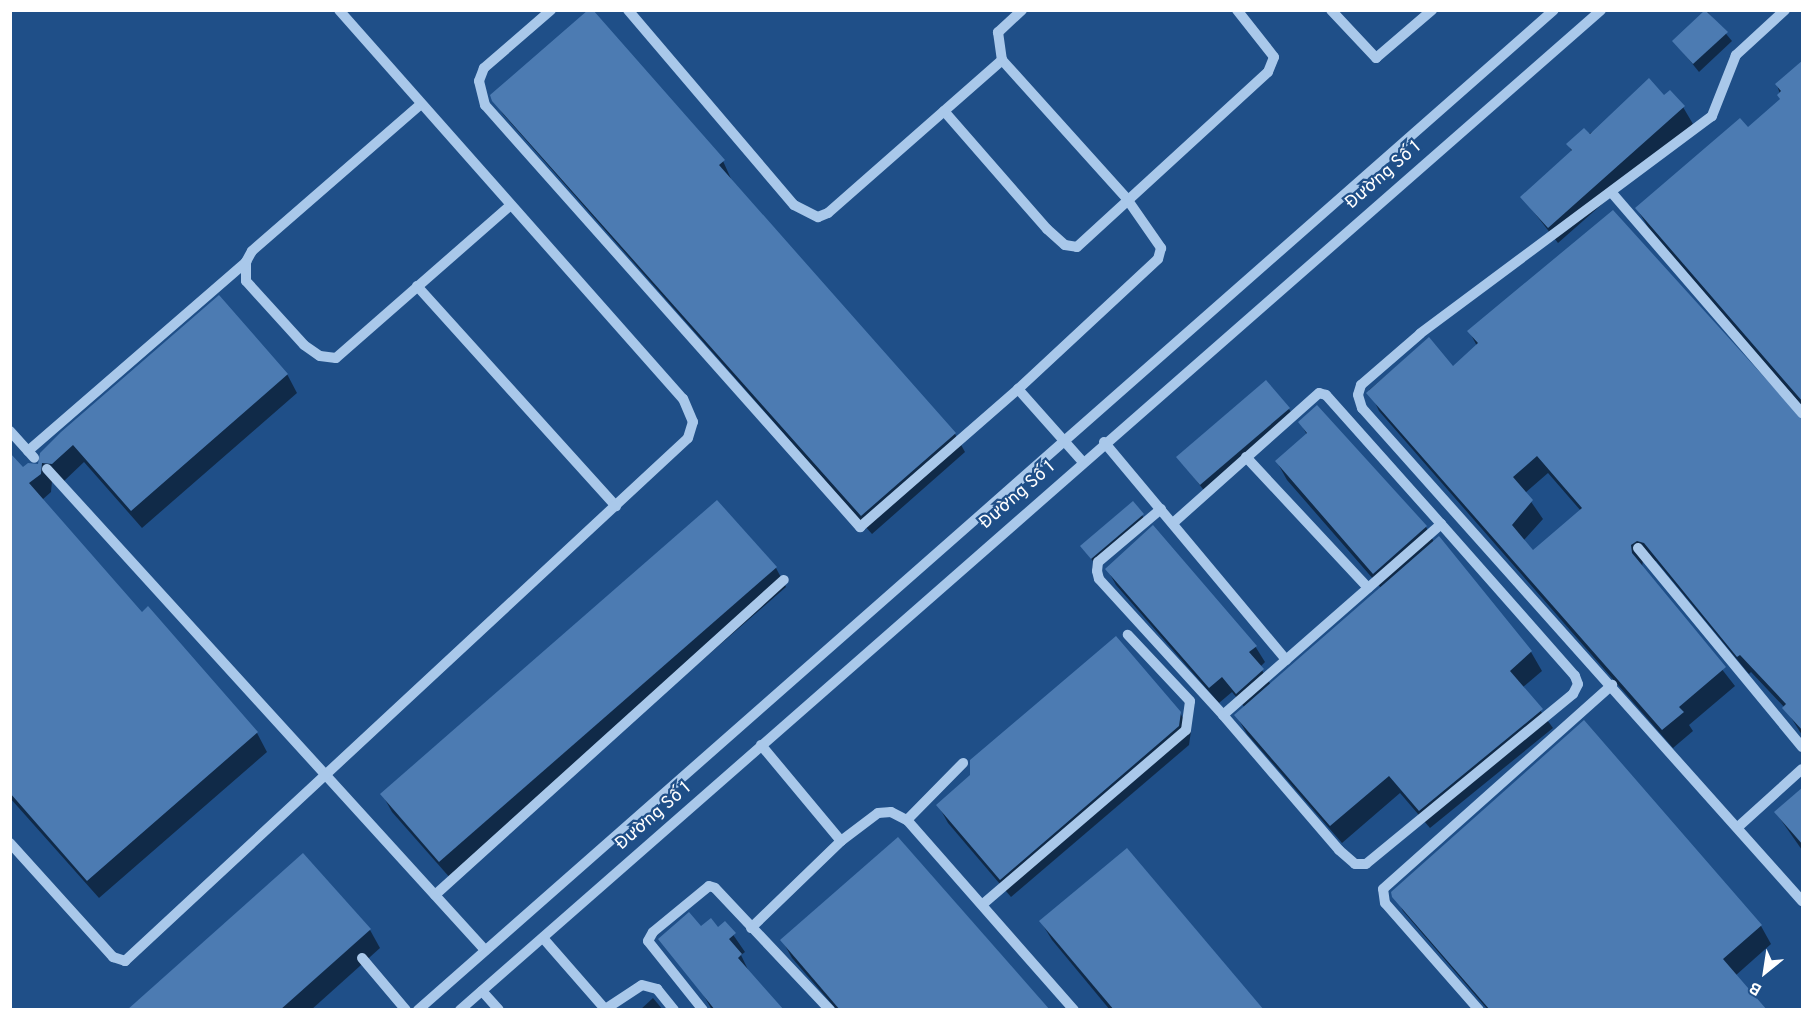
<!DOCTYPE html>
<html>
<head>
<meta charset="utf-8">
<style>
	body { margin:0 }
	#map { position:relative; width:1813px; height:1020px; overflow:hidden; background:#1f4f88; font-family:Overpass,sans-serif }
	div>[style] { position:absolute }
	.shadow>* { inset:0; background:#0007 }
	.building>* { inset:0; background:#4c7bb2 }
	.minor>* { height:10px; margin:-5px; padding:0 5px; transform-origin:5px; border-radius:5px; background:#a9c8ea }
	span { translate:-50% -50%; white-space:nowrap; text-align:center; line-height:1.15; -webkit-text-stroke:4.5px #1f4f88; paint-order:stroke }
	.street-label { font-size:18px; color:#fff }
	.frame { position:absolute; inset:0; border:12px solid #fff; pointer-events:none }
	.north { position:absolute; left:1735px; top:942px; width:60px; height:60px; -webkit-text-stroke:4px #1f4f88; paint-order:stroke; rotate:210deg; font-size:16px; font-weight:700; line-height:24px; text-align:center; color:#fff }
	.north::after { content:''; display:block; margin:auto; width:21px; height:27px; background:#fff; clip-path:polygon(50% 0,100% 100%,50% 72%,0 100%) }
</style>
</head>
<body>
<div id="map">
	<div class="shadow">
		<div style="clip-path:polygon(1707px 11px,1732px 41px,1699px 72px,1674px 41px)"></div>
		<div style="clip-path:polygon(1802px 67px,1802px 406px,1648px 227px,1637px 209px,1748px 129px,1782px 100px,1777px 85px)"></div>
		<div style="clip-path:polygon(492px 96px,723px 161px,732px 181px,955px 434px,965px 452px,872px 534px,503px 114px)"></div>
		<div style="clip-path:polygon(1664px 97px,1683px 107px,1693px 124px,1558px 243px,1522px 197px,1572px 152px,1568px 144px)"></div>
		<div style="clip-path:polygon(evenodd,1469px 331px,1802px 420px,1802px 735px,1785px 708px,1751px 672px,1749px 674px,1656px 561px,1643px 560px,1642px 567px,1735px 686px,1689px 725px,1693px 731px,1673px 748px,1379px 411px,1369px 390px,1428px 340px,1453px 368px,1477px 346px,1469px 331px,1548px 473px,1581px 511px,1533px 552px,1523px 541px,1543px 519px,1525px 493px,1548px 473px)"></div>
		<div style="clip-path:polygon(287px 374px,297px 393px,142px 528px,84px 462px,63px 482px,52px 481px,51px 492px,42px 500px,142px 614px,148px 609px,257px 733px,267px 752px,99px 898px,10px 798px,10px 455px,22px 469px,40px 466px,41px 454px)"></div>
		<div style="clip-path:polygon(1317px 407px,1426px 527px,1434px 542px,1439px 538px,1531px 652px,1542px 671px,1523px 687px,1553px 728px,1430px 828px,1400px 793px,1342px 843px,1247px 734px,1236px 715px,1245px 708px,1232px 692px,1219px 703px,1116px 585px,1107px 569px,1255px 646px,1265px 662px,1260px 667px,1271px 685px,1381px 588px,1287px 480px,1277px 462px,1307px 435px,1300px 422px)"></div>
		<div style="clip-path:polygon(1289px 409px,1294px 417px,1206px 493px,1178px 457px)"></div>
		<div style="clip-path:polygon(717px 502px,776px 568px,786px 587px,451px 879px,392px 812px,382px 794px)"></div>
		<div style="clip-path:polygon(1142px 515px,1147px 524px,1097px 567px,1082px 546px)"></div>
		<div style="clip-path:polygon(1180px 713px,1191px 731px,1189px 745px,1011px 897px,948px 823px,938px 805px)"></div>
		<div style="clip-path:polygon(1802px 789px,1802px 850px,1776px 813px)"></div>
		<div style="clip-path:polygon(1393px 892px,1761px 926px,1771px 944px,1735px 976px,1765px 1010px,1488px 1010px,1403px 911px)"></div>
		<div style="clip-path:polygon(1041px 922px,1262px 1010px,1110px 1010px,1052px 940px)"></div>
		<div style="clip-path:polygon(725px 923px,745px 952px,741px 955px,750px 974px,782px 1010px,712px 1010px,703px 994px,701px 928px,718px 929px)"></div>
		<div style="clip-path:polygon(370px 930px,380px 948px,311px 1010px,130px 1010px)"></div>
		<div style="clip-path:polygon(782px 940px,1048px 1010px,837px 1010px,792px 958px)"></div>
		<div style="clip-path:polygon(653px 998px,663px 1010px,640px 1010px)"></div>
	</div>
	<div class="building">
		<div style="clip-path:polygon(588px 10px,593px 10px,725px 160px,719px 165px,956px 433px,861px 516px,492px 101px,490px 95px)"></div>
		<div style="clip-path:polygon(1705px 10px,1728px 32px,1693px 64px,1672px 41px)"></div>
		<div style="clip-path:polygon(1803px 60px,1803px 402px,1635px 208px,1740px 118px,1748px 127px,1780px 99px,1777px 95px,1781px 91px,1775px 84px)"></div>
		<div style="clip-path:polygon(1649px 78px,1664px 95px,1670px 90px,1685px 106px,1548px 228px,1520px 197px,1572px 150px,1566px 144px,1584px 128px,1590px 134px)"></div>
		<div style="clip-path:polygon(evenodd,1613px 210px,1803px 420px,1803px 731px,1782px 708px,1786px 704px,1740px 655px,1737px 657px,1644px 543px,1637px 541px,1631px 545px,1632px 553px,1726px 667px,1679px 707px,1684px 712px,1662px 730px,1366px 393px,1429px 337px,1453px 366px,1478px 343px,1467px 331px,1613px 210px,1537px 456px,1582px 508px,1533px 550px,1512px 525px,1533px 500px,1513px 477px,1537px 456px)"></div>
		<div style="clip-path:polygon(219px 295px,288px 374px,131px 511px,73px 445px,52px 464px,42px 463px,41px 474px,29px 483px,142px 612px,148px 606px,258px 732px,87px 881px,10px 793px,10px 453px,23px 467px,28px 463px,38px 464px,40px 453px,61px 432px)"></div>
		<div style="clip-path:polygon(1266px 380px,1290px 408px,1200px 485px,1176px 457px)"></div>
		<div style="clip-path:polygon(1317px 405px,1427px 526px,1373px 574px,1275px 461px,1307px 433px,1298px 422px)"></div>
		<div style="clip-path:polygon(717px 500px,777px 567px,439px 862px,380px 794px)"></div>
		<div style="clip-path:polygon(1133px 501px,1144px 514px,1091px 559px,1080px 546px)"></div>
		<div style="clip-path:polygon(1153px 525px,1257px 646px,1249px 652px,1264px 669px,1236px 694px,1222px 677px,1209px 688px,1105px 569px)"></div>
		<div style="clip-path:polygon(1439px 536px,1532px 651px,1510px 671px,1543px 709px,1419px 811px,1389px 776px,1330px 826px,1234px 715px)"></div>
		<div style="clip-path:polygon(1116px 636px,1181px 712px,1179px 726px,1000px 880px,936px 805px,970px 775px,970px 760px)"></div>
		<div style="clip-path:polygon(1584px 720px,1762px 925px,1723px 959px,1767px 1010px,1490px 1010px,1392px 897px,1391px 892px)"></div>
		<div style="clip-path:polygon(1803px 787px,1803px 845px,1774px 812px)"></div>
		<div style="clip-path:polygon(898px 837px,1050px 1010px,840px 1010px,780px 940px)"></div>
		<div style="clip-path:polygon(1127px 848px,1264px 1010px,1114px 1010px,1039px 921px)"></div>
		<div style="clip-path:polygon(303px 853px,371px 929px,280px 1010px,127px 1010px)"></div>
		<div style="clip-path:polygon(689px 912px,701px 926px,711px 918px,718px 927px,725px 921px,736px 933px,729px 939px,742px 954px,738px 958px,784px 1010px,715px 1010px,658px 939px)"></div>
	</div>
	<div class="minor">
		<div style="left:551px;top:10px;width:89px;rotate:139.1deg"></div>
		<div style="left:484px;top:68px;width:14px;rotate:111deg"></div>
		<div style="left:479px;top:81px;width:25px;rotate:76deg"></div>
		<div style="left:485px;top:105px;width:565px;rotate:48.37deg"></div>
		<div style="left:860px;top:527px;width:210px;rotate:-41.1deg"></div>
		<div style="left:628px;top:10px;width:256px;rotate:49.6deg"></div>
		<div style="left:794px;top:205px;width:27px;rotate:27deg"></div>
		<div style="left:818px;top:217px;width:11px;rotate:-22deg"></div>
		<div style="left:828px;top:213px;width:232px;rotate:-41.3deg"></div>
		<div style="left:1022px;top:10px;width:33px;rotate:137deg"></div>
		<div style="left:998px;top:32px;width:28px;rotate:82deg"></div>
		<div style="left:1002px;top:60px;width:187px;rotate:48deg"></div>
		<div style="left:1127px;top:199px;width:60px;rotate:55.2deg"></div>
		<div style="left:1161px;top:248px;width:11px;rotate:105deg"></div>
		<div style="left:1158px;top:259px;width:191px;rotate:137.1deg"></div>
		<div style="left:1018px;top:389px;width:96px;rotate:48.4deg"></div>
		<div style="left:1331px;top:10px;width:66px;rotate:46.8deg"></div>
		<div style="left:1376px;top:58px;width:74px;rotate:-40.6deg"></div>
		<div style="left:1785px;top:10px;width:67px;rotate:137.4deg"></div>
		<div style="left:1736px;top:55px;width:66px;rotate:111.5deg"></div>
		<div style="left:1712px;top:116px;width:364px;rotate:143.3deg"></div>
		<div style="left:1420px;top:334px;width:78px;rotate:139.2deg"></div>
		<div style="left:1361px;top:385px;width:10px;rotate:107deg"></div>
		<div style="left:1358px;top:395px;width:14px;rotate:73deg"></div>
		<div style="left:1362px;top:408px;width:661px;rotate:48.25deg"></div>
		<div style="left:421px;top:104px;width:224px;rotate:139deg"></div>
		<div style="left:252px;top:251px;width:13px;rotate:119deg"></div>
		<div style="left:246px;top:262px;width:19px;rotate:90deg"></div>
		<div style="left:246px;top:281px;width:86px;rotate:47.8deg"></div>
		<div style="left:304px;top:345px;width:19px;rotate:35deg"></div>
		<div style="left:320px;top:356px;width:16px;rotate:7deg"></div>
		<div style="left:336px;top:358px;width:232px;rotate:-41.2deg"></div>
		<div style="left:944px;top:111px;width:157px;rotate:48.9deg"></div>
		<div style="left:1047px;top:229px;width:24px;rotate:42deg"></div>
		<div style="left:1065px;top:245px;width:12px;rotate:9deg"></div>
		<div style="left:1077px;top:247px;width:259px;rotate:-42.5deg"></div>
		<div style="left:1268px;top:72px;width:16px;rotate:-68deg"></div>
		<div style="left:1274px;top:57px;width:60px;rotate:-128.2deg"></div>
		<div style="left:1612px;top:193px;width:291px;rotate:49.2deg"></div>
		<div style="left:417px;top:286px;width:297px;rotate:47.9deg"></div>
		<div style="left:10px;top:431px;width:36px;rotate:48deg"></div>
		<div style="left:1104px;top:442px;width:284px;rotate:50.1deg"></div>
		<div style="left:28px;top:451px;width:289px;rotate:-40.9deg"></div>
		<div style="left:1246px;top:457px;width:179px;rotate:47deg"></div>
		<div style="left:47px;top:469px;width:651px;rotate:47.68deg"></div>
		<div style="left:1161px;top:509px;width:82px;rotate:139.9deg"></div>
		<div style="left:1098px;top:562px;width:9px;rotate:96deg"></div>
		<div style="left:1097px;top:571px;width:8px;rotate:76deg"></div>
		<div style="left:1099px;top:579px;width:184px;rotate:47.6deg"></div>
		<div style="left:1223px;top:715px;width:290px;rotate:-41.2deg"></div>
		<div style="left:1441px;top:524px;width:173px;rotate:-131.7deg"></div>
		<div style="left:1326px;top:395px;width:7px;rotate:-164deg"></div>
		<div style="left:1319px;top:393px;width:195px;rotate:138.3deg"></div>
		<div style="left:1638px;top:548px;width:258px;rotate:50.5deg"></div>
		<div style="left:1223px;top:715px;width:178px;rotate:49.3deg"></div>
		<div style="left:1339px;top:850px;width:21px;rotate:41deg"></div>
		<div style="left:1355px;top:864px;width:11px"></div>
		<div style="left:1366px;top:864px;width:268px;rotate:-39.4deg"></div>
		<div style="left:1573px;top:694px;width:11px;rotate:-63deg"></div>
		<div style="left:1578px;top:684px;width:9px;rotate:-111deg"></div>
		<div style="left:1575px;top:676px;width:203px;rotate:-131.4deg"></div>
		<div style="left:907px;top:820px;width:80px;rotate:-45.5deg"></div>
		<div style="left:1738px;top:827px;width:86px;rotate:-42.2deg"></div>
		<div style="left:841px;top:841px;width:46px;rotate:-37.1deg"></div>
		<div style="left:878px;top:813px;width:13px;rotate:-4deg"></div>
		<div style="left:891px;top:812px;width:18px;rotate:27deg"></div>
		<div style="left:907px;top:820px;width:253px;rotate:48.7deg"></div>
		<div style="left:10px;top:843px;width:154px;rotate:47.9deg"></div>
		<div style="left:113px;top:957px;width:13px;rotate:18deg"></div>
		<div style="left:125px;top:961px;width:768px;rotate:-42.89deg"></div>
		<div style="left:688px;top:438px;width:17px;rotate:-73deg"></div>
		<div style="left:693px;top:422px;width:25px;rotate:-113deg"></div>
		<div style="left:683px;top:399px;width:519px;rotate:-131.49deg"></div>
		<div style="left:435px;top:895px;width:470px;rotate:-42.1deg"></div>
		<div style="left:983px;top:904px;width:267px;rotate:-40.6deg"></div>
		<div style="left:1186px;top:730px;width:29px;rotate:-82deg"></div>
		<div style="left:1190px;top:701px;width:91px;rotate:-133.2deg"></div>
		<div style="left:751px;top:928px;width:125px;rotate:-44deg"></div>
		<div style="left:841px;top:841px;width:125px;rotate:-129.8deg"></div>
		<div style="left:543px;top:938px;width:94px;rotate:48.9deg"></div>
		<div style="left:362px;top:958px;width:68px;rotate:49.8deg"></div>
		<div style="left:482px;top:991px;width:25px;rotate:48deg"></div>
		<div style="left:418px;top:1010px;width:1513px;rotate:-41.36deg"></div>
		<div style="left:460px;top:1010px;width:1517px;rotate:-41.23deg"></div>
		<div style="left:604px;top:1010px;width:45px;rotate:-33.3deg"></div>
		<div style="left:642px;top:985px;width:16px;rotate:15deg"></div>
		<div style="left:657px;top:989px;width:27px;rotate:51deg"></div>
		<div style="left:703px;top:1010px;width:88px;rotate:-128.6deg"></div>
		<div style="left:648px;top:941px;width:10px;rotate:-61deg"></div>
		<div style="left:653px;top:932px;width:72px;rotate:-39.4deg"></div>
		<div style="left:709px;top:886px;width:6px;rotate:18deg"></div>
		<div style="left:715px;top:888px;width:168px;rotate:46.7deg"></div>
		<div style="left:1479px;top:1010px;width:142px;rotate:-131.3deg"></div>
		<div style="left:1385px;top:903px;width:14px;rotate:-98deg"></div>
		<div style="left:1383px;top:889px;width:307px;rotate:-41.7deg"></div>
	</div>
	<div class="street-label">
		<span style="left:1384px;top:176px;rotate:-41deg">Đường Số 1</span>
		<span style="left:1018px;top:496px;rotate:-41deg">Đường Số 1</span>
		<span style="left:654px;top:817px;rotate:-41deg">Đường Số 1</span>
	</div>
	<div class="frame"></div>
	<div class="north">B</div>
</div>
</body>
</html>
